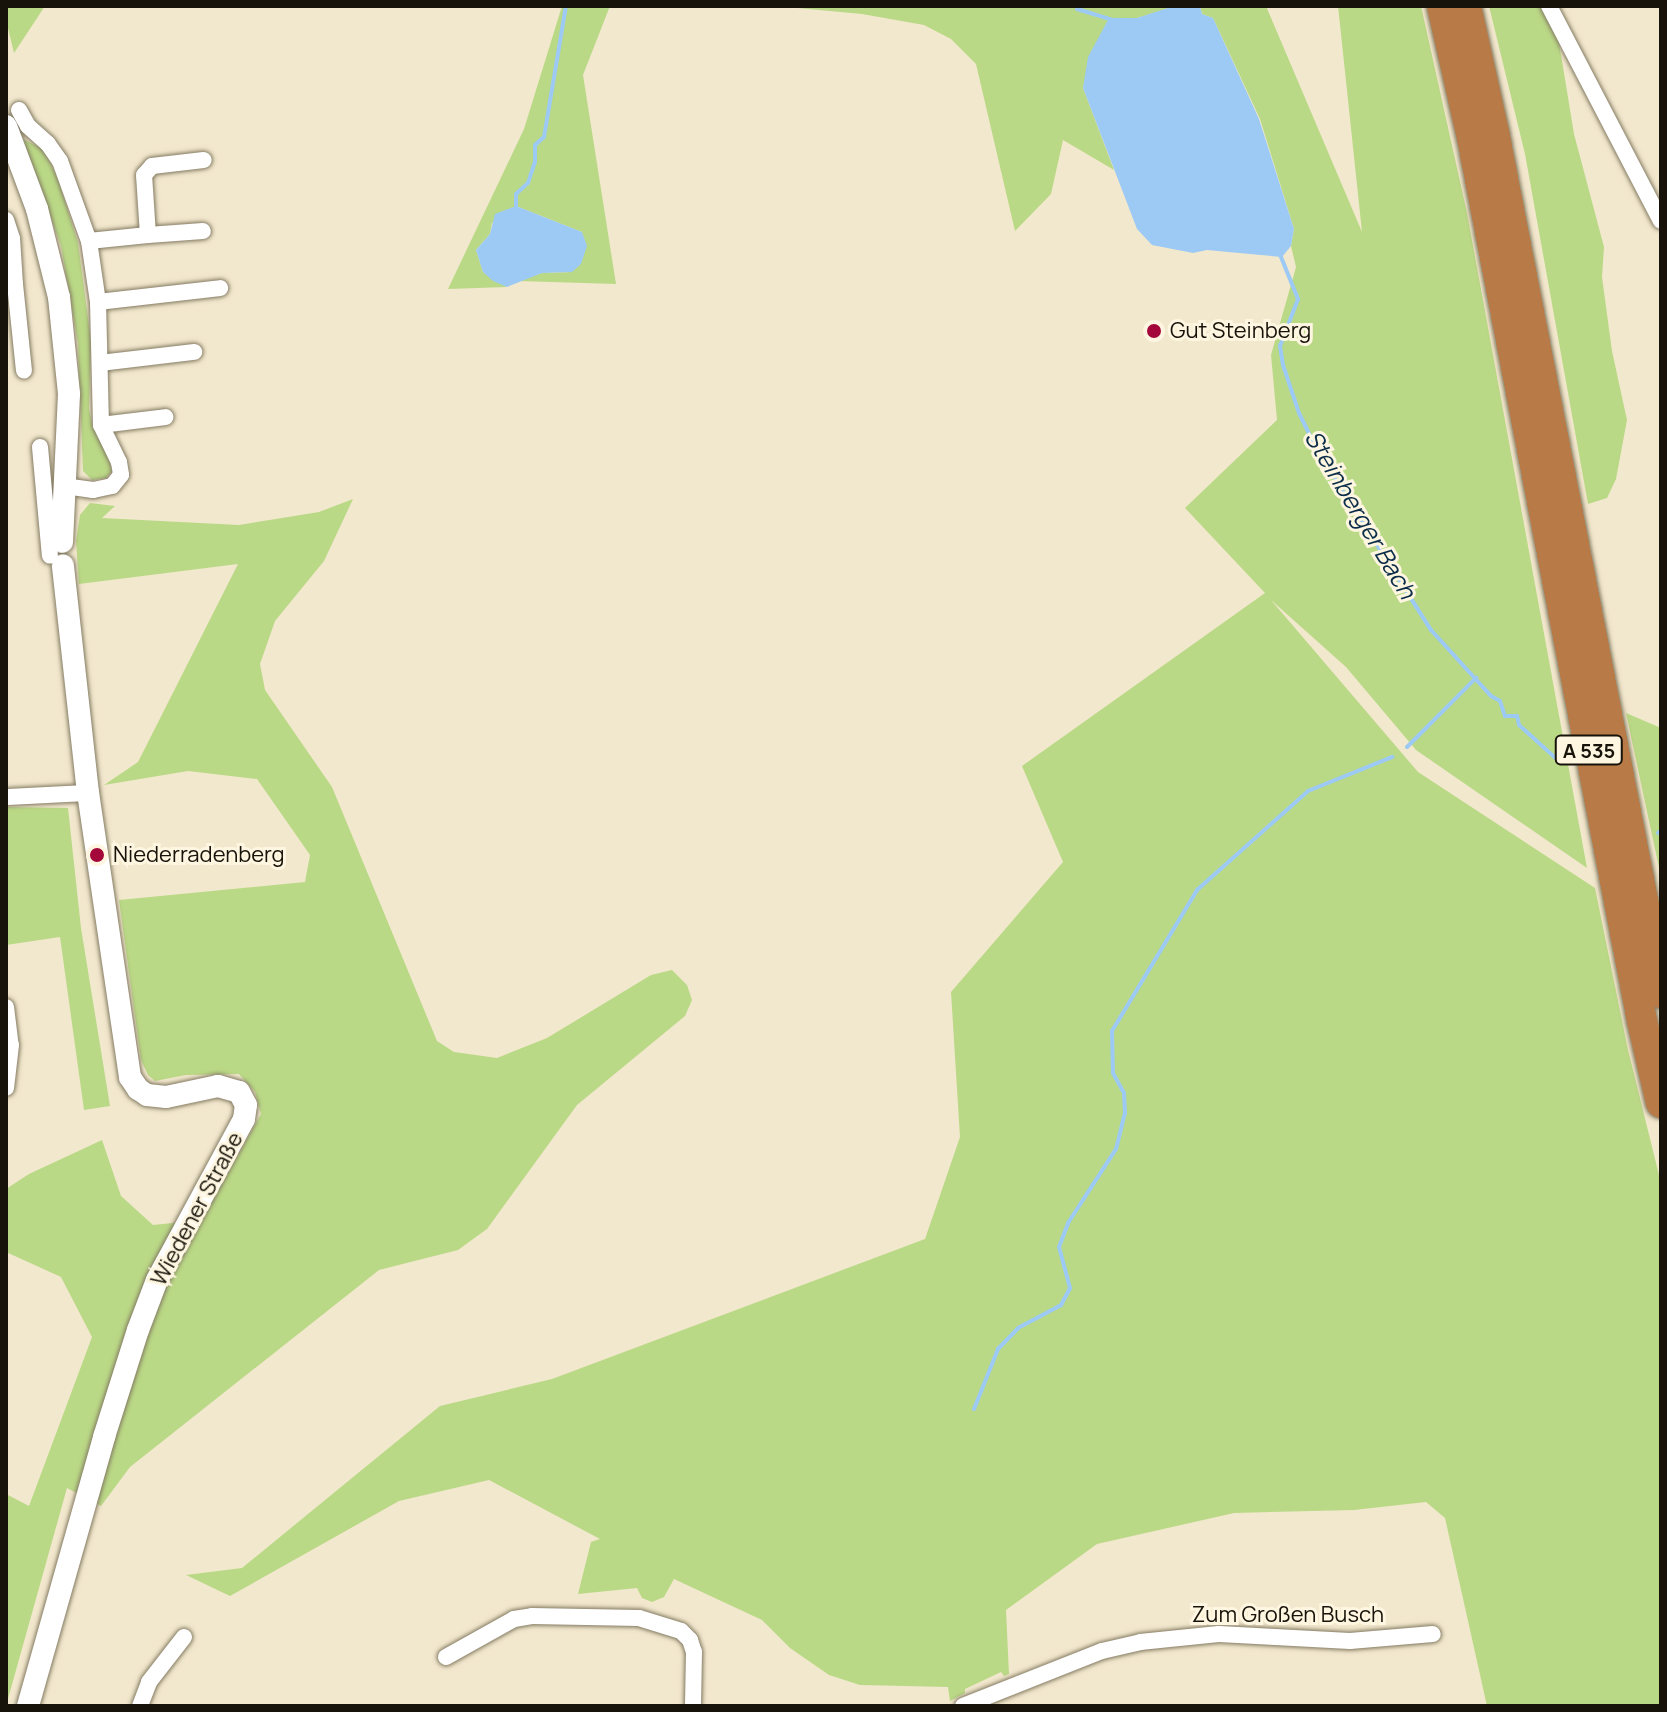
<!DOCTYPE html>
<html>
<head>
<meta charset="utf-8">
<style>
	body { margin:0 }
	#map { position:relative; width:1667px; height:1712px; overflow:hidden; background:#f2e8cd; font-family:Manrope,sans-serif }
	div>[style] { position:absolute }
	.green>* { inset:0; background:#bad986 }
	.water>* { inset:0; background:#9ccaf5 }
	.stream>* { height:4px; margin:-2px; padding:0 2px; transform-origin:2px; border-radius:2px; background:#9ccaf5 }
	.roads { filter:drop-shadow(0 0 2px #847b63) drop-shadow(0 0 2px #847b63) }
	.street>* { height:16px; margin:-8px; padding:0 8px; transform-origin:8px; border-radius:8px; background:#fff }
	.secondary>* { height:22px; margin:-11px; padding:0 11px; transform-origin:11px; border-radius:11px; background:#fff }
	.highway>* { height:30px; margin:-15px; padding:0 15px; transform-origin:15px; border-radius:15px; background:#b87b47 }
	.dots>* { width:22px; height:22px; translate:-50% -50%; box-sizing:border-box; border:4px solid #fef6e0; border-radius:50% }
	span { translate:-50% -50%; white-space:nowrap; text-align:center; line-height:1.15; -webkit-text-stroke:6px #fef6e0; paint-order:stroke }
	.shield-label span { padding:2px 6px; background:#fef6e0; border:2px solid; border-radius:6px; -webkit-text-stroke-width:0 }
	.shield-label { font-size:20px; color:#17130a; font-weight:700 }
	.poi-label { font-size:22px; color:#17130a }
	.left { translate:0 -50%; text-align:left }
	.street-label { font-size:22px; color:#17130a }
	.water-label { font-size:24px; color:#0b2d49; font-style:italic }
	.frame { position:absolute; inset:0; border:8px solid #17130a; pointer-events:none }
</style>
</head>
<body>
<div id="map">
	<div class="green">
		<div style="clip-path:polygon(6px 6px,45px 6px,14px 53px,6px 20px)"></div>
		<div style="clip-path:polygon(562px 6px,610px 6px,583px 75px,616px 284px,518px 281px,542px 273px,572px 272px,582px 232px,516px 206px,492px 223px,490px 234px,476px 250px,483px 272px,507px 287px,448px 289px,524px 129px)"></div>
		<div style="clip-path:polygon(776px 6px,1174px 6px,1174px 7px,1137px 18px,1109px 18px,1083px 88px,1114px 170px,1063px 140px,1051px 194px,1015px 231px,976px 64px,951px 39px,924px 25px,862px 14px)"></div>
		<div style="clip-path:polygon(1200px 6px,1266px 6px,1362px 232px,1338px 6px,1421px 6px,1467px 213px,1587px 868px,1416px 750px,1346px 667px,1271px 600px,1418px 772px,1595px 888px,1628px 1050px,1661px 1183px,1661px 1706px,1487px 1706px,1445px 1518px,1426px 1502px,1354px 1510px,1234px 1513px,1097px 1544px,1006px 1610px,1009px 1674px,1004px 1676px,1001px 1672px,965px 1689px,965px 1693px,950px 1701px,948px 1687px,860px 1685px,829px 1675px,790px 1648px,762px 1620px,674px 1579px,664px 1597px,652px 1602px,642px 1598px,637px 1588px,578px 1594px,591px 1542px,600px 1539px,489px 1480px,399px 1501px,230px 1596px,186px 1575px,242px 1568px,440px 1406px,552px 1379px,925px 1239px,960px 1137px,951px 992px,1063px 862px,1022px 766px,1265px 593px,1185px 508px,1277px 420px,1271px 355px,1296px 267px,1291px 246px,1294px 229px,1260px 119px,1213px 18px,1202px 14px)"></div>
		<div style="clip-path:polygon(1489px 6px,1553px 6px,1574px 134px,1604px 247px,1602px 277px,1612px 351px,1627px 420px,1616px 479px,1607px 498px,1588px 504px,1525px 154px)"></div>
		<div style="clip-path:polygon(23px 139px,43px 149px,58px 179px,78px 243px,91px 341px,89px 409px,93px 428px,109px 458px,112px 471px,106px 478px,92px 480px,83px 471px,78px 343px,61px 246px)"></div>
		<div style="clip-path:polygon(353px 499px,324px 561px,275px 621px,260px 664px,265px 690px,332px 787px,437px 1041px,454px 1052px,497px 1058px,547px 1038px,651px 975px,672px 970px,687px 985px,692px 1000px,685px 1016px,577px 1105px,487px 1229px,458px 1250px,379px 1270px,130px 1467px,101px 1506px,67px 1488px,6px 1706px,6px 1494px,29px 1506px,92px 1337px,61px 1277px,6px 1252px,6px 1189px,29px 1174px,102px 1140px,121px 1196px,153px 1225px,202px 1220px,261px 1114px,255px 1092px,239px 1074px,186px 1075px,155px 1081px,148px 1075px,141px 1060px,119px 900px,305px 882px,310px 855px,257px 779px,188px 771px,104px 785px,138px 762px,238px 564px,79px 584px,76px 541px,80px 515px,90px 503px,115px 506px,102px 518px,239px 525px,319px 512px)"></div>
		<div style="clip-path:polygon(1626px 713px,1661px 728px,1661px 877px)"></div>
		<div style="clip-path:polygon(6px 807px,68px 808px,81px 928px,110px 1106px,84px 1110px,60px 937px,6px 945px)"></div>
	</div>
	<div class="water">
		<div style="clip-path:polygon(1174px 6px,1200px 6px,1202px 14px,1213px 18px,1259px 119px,1294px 229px,1291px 246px,1282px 257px,1207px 250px,1193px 253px,1152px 245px,1137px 229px,1083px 88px,1088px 57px,1109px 18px,1137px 18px)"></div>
		<div style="clip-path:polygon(516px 206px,582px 232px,587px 246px,581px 264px,572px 272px,542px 273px,507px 287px,493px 281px,483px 272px,476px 250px,490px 234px,495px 214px)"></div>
	</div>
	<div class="stream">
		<div style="left:1077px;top:9px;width:38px;rotate:17deg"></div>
		<div style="left:516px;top:206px;width:12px;rotate:-90deg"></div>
		<div style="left:516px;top:194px;width:16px;rotate:-43deg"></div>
		<div style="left:528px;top:183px;width:22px;rotate:-72deg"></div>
		<div style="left:535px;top:162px;width:17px;rotate:-90deg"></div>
		<div style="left:535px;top:145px;width:12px;rotate:-42deg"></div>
		<div style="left:544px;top:137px;width:133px;rotate:-80.5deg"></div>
		<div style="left:1279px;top:252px;width:51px;rotate:68deg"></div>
		<div style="left:1298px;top:299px;width:50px;rotate:111deg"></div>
		<div style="left:1280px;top:346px;width:19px;rotate:81deg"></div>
		<div style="left:1283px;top:365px;width:51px;rotate:71.6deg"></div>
		<div style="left:1299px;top:413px;width:43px;rotate:64deg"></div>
		<div style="left:1318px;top:452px;width:211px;rotate:57.6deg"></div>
		<div style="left:1431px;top:630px;width:89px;rotate:47.7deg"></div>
		<div style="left:1491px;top:696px;width:10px;rotate:29deg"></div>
		<div style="left:1500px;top:701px;width:16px;rotate:72deg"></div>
		<div style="left:1505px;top:716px;width:12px"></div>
		<div style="left:1517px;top:716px;width:9px;rotate:77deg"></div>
		<div style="left:1519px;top:725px;width:55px;rotate:42.1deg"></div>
		<div style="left:1407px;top:747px;width:98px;rotate:-45deg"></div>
		<div style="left:1658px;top:833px;width:4px;rotate:-34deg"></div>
		<div style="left:974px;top:1409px;width:65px;rotate:-68.2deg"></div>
		<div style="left:998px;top:1349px;width:29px;rotate:-46deg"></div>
		<div style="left:1018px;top:1328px;width:49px;rotate:-28.1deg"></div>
		<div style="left:1061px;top:1305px;width:19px;rotate:-62deg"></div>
		<div style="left:1070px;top:1288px;width:42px;rotate:-105deg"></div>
		<div style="left:1059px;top:1247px;width:26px;rotate:-69deg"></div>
		<div style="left:1068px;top:1223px;width:88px;rotate:-57deg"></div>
		<div style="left:1116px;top:1149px;width:37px;rotate:-76deg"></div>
		<div style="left:1125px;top:1113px;width:20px;rotate:-93deg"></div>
		<div style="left:1124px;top:1093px;width:23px;rotate:-119deg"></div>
		<div style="left:1113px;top:1073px;width:42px;rotate:-91.4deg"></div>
		<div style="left:1112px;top:1031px;width:165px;rotate:-58.9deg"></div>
		<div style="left:1197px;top:890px;width:149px;rotate:-41.7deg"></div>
		<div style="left:1308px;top:791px;width:91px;rotate:-22deg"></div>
	</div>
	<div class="roads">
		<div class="street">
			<div style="left:1549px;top:6px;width:242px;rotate:62.5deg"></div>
			<div style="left:19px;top:110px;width:18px;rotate:61deg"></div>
			<div style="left:28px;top:126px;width:27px;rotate:42deg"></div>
			<div style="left:48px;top:144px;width:21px;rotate:55deg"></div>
			<div style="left:60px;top:161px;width:85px;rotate:70.1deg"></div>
			<div style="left:89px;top:241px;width:62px;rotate:81.6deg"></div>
			<div style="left:98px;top:302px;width:123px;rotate:88.6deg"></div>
			<div style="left:101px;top:425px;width:41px;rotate:64.1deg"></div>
			<div style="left:119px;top:462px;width:13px;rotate:81deg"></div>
			<div style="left:121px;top:475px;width:14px;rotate:129deg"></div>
			<div style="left:112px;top:486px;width:19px;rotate:168deg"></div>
			<div style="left:93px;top:490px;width:30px;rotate:-172deg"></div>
			<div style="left:6px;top:220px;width:19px;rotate:72deg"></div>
			<div style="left:12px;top:238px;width:46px;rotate:86.3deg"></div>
			<div style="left:15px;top:284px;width:9px;rotate:159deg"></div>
			<div style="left:148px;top:235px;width:55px;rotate:-4.2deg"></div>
			<div style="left:89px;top:241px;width:59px;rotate:-5.8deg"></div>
			<div style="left:148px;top:235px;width:60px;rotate:-93.8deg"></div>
			<div style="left:144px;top:175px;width:12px;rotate:-48deg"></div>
			<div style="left:152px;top:166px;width:52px;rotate:-6.6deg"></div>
			<div style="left:15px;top:284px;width:87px;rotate:84.1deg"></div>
			<div style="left:98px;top:302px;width:123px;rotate:-6.5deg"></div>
			<div style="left:100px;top:363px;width:95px;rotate:-6.7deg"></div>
			<div style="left:101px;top:425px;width:65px;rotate:-7deg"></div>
			<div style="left:40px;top:447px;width:109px;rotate:84.8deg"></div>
			<div style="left:6px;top:797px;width:82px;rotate:-2.8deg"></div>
			<div style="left:6px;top:1007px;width:38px;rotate:83deg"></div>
			<div style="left:11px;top:1045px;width:43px;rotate:96.6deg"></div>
			<div style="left:446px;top:1657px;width:78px;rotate:-29.2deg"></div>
			<div style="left:514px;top:1619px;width:18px;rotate:-9deg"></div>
			<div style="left:532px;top:1616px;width:107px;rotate:1.1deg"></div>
			<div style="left:639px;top:1618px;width:44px;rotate:17.2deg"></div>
			<div style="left:681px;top:1631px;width:13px;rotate:45deg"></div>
			<div style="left:690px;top:1640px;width:13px;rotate:72deg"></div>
			<div style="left:694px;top:1652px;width:54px;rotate:91.1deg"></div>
			<div style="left:140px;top:1706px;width:26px;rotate:-69deg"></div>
			<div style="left:149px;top:1682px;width:57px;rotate:-52.1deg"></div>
			<div style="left:963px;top:1706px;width:149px;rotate:-21.6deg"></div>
			<div style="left:1102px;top:1651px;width:39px;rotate:-13deg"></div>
			<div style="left:1140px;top:1642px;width:79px;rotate:-5.8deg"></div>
			<div style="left:1219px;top:1634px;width:131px;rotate:3.1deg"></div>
			<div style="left:1350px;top:1641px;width:83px;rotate:-4.8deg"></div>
		</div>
		<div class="secondary">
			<div style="left:6px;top:126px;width:89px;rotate:69.5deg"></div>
			<div style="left:37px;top:209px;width:91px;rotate:76deg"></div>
			<div style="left:59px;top:297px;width:98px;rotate:84.1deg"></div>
			<div style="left:69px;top:394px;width:148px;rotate:92.7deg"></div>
			<div style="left:28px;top:1706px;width:280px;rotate:-74.2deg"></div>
			<div style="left:104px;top:1437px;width:112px;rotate:-72.4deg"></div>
			<div style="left:138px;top:1330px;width:53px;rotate:-69.2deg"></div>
			<div style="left:157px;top:1280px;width:183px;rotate:-61.6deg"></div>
			<div style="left:244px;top:1119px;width:14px;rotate:-82deg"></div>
			<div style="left:246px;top:1105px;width:15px;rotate:-118deg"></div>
			<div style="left:239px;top:1092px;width:22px;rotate:-164deg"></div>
			<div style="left:218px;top:1086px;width:53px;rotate:168.1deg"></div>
			<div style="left:166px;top:1097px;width:19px;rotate:-174deg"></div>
			<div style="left:147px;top:1095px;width:11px;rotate:-146deg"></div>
			<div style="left:138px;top:1089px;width:14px;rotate:-124deg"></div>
			<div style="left:130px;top:1077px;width:287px;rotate:-98.4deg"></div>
			<div style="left:88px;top:793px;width:229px;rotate:-96.3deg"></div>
		</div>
		<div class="highway">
			<div style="left:1442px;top:6px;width:135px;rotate:77.2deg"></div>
			<div style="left:1472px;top:138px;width:899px;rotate:79.1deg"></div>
			<div style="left:1642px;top:1021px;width:84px;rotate:77deg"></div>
			<div style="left:1466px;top:6px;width:129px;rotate:77.5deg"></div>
			<div style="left:1494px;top:132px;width:877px;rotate:79.02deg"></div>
		</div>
	</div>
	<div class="dots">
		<div style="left:1154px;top:331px;background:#a4083b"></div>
		<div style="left:97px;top:855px;background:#a4083b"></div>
	</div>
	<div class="shield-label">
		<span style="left:1589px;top:750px">A 535</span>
	</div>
	<div class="poi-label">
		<span class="left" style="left:1170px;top:331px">Gut Steinberg</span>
		<span class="left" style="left:113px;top:855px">Niederradenberg</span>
	</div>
	<div class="street-label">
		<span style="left:197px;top:1209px;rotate:-62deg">Wiedener Straße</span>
		<span style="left:1288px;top:1615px">Zum Großen Busch</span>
	</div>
	<div class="water-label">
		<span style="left:1361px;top:514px;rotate:59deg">Steinberger Bach</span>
	</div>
	<div class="frame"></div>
</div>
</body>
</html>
